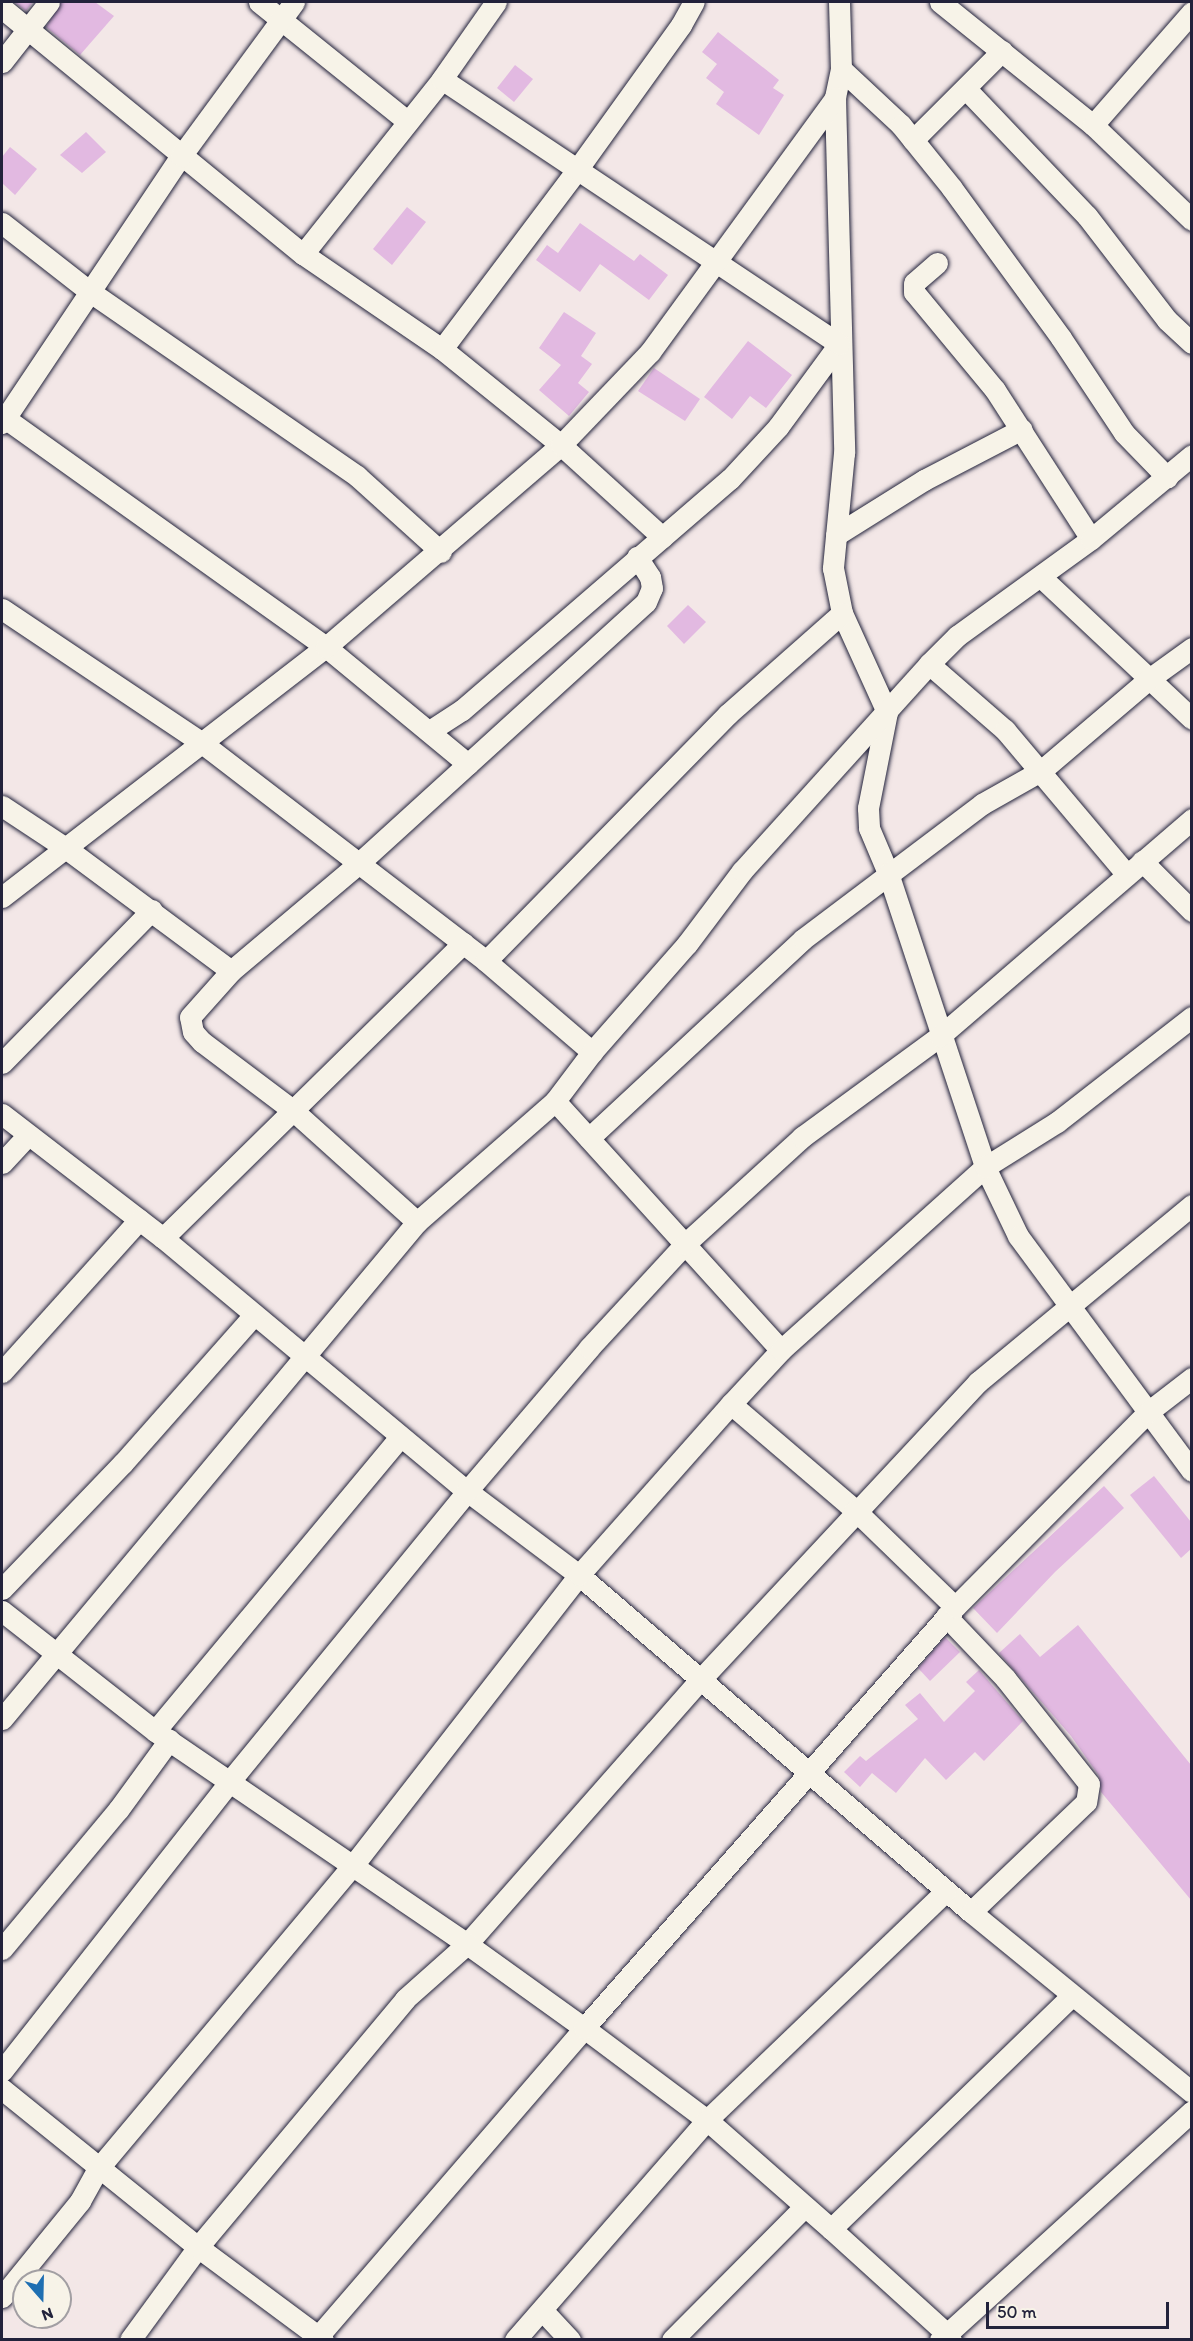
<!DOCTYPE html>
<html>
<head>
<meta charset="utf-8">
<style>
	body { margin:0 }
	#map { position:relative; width:1193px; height:2341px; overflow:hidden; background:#f3e7e7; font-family:Itim,sans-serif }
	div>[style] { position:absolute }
	.building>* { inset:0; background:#e2b9e1 }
	.roads { filter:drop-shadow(0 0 2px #22223b) drop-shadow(0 0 2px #22223b) }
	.street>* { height:21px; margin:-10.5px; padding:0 10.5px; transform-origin:10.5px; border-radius:10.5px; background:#f7f3e8 }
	span { translate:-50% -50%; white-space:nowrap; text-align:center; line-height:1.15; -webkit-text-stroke:4.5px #f7f3e8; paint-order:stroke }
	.frame { position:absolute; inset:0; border:3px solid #22223b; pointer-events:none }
	.north { position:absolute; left:12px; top:2269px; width:60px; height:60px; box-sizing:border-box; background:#f7f3e8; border:2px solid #a29fa3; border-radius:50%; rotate:160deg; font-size:16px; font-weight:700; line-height:24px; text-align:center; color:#22223b }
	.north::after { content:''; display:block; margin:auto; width:21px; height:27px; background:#1f6fb2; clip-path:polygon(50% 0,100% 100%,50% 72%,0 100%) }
	.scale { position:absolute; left:986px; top:2302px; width:183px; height:27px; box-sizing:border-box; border:3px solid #22223b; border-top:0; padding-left:8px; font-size:18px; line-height:21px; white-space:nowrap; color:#22223b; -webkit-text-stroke:4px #f7f3e8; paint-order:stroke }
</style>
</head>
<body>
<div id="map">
	<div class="building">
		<div style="clip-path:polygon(14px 2px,33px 2px,26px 11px)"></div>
		<div style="clip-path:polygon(61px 2px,95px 2px,114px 16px,80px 55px,46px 27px)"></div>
		<div style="clip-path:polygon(718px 32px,779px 80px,773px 88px,784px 95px,759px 135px,716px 104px,724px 92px,706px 78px,717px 64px,702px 52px)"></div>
		<div style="clip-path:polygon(515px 65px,533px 79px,514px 102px,497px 88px)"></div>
		<div style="clip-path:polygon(86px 132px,106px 152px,82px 173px,60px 155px)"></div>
		<div style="clip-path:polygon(10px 147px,37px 169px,15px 195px,2px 183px,2px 157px)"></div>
		<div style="clip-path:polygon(407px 207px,426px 222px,392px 265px,373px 249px)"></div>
		<div style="clip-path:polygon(580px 223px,634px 261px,640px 254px,668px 275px,649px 300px,600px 264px,580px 292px,536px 260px,547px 245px,558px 253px)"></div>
		<div style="clip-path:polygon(564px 312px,596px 333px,581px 356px,592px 364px,578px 383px,589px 392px,569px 416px,539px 390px,561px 365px,539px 348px)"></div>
		<div style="clip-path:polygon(748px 341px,792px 375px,766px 408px,750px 396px,732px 419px,704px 397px)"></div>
		<div style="clip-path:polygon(654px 368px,700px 399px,685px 421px,638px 391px)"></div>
		<div style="clip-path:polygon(688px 605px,706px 622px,684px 644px,667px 626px)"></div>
		<div style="clip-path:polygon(1154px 1476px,1191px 1522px,1191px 1549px,1181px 1558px,1130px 1495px)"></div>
		<div style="clip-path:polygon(1104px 1486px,1124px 1508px,1055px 1572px,997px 1633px,973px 1608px)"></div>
		<div style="clip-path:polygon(1078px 1625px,1191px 1765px,1191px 1900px,1101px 1792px,1099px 1776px,1071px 1736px,999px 1653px,1020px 1634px,1040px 1657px)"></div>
		<div style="clip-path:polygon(945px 1637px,960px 1652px,930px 1681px,918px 1668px)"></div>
		<div style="clip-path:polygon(979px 1670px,1023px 1721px,984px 1761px,975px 1752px,946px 1780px,925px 1758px,896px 1793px,872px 1773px,860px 1787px,844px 1772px,860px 1756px,866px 1761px,918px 1719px,905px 1705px,920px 1693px,944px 1722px,975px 1691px,966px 1682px)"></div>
	</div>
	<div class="roads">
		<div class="street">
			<div style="left:259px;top:2px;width:191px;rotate:38.8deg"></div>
			<div style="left:839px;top:2px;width:67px;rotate:88.3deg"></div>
			<div style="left:841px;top:69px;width:30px;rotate:102deg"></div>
			<div style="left:835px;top:98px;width:355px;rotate:88.5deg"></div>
			<div style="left:844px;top:453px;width:116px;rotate:95.5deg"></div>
			<div style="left:833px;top:568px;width:46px;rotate:78.7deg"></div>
			<div style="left:842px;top:613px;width:109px;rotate:65.6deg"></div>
			<div style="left:887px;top:712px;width:98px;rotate:101.2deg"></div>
			<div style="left:868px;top:808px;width:20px;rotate:87deg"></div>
			<div style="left:869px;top:828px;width:49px;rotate:67.1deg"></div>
			<div style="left:888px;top:873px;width:310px;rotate:71.7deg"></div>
			<div style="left:985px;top:1167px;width:76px;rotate:64.4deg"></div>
			<div style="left:1018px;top:1236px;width:292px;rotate:53.5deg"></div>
			<div style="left:940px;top:2px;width:196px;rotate:38.8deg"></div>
			<div style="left:1093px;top:125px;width:137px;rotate:43.8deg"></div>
			<div style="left:2px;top:8px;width:389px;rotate:39.3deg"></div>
			<div style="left:303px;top:254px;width:168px;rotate:34.4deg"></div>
			<div style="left:442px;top:349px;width:153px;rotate:38.9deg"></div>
			<div style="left:561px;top:445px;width:137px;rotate:42.3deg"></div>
			<div style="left:2px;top:62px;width:76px;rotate:-51.9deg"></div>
			<div style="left:841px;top:69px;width:82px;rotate:43deg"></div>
			<div style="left:901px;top:125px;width:80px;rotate:51.1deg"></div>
			<div style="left:951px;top:187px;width:187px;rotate:53.9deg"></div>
			<div style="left:1061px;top:338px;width:114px;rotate:56.4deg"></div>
			<div style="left:1124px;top:433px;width:62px;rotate:45.7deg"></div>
			<div style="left:966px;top:89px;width:175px;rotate:46.4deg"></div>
			<div style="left:1087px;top:216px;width:131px;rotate:52.4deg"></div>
			<div style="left:1167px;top:320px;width:34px;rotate:43deg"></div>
			<div style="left:1093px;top:125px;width:150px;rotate:-48.8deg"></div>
			<div style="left:913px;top:140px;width:126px;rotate:-45deg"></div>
			<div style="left:2px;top:223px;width:110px;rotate:38deg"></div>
			<div style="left:89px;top:291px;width:326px;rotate:34.6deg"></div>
			<div style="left:357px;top:476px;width:113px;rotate:42.1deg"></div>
			<div style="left:303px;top:254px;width:223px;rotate:-51.5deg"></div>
			<div style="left:442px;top:79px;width:94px;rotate:-55deg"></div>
			<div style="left:937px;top:263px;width:30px;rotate:139deg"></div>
			<div style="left:914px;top:283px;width:9px;rotate:90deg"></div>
			<div style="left:914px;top:292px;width:127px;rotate:50.4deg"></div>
			<div style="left:995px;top:390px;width:177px;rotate:57.2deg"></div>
			<div style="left:442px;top:349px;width:228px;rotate:-53deg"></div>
			<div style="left:579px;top:167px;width:175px;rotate:-54.3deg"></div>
			<div style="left:681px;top:25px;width:26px;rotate:-61deg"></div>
			<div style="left:2px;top:416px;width:398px;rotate:35.5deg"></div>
			<div style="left:326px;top:647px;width:184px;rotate:39.5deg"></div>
			<div style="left:2px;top:423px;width:321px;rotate:-56.2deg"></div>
			<div style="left:181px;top:156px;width:191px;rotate:-53.7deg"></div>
			<div style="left:836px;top:535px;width:104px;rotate:-32deg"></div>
			<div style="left:924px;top:480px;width:110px;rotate:-27.5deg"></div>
			<div style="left:1041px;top:577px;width:207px;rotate:43.2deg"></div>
			<div style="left:2px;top:609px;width:241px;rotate:33.8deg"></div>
			<div style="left:202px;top:743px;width:358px;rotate:37.5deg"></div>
			<div style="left:486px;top:961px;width:140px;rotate:40.6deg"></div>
			<div style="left:929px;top:664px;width:101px;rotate:41deg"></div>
			<div style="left:1005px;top:730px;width:189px;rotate:49.9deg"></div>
			<div style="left:431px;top:730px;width:37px;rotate:-33deg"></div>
			<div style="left:462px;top:710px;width:354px;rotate:-40.8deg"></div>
			<div style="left:730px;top:479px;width:71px;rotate:-47.3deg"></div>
			<div style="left:778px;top:427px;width:103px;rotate:-53.7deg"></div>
			<div style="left:839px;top:344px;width:477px;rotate:-146.3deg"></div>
			<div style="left:2px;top:806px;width:78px;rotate:33.5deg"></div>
			<div style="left:67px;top:849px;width:204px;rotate:36.6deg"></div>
			<div style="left:1142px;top:861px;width:71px;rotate:45deg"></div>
			<div style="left:2px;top:897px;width:409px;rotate:-37.7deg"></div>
			<div style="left:326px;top:647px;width:310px;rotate:-40.7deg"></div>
			<div style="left:561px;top:445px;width:129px;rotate:-46.3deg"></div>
			<div style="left:650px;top:352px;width:314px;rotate:-53.9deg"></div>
			<div style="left:486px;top:961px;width:346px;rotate:-45.6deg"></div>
			<div style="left:728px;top:714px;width:152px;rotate:-41.5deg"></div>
			<div style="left:2px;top:1063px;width:214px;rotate:-45.6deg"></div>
			<div style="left:555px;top:1101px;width:336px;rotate:47.8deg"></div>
			<div style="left:2px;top:1114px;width:203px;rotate:37.6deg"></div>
			<div style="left:163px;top:1238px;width:396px;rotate:39.8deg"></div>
			<div style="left:467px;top:1491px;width:140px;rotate:36.9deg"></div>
			<div style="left:579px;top:1575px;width:517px;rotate:40.69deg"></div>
			<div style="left:589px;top:1138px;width:292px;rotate:-42.9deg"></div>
			<div style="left:803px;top:939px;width:224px;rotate:-37deg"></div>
			<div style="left:982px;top:804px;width:69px;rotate:-29.5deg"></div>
			<div style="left:1042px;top:770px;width:140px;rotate:-40.4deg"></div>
			<div style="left:1149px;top:679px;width:53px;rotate:-35.8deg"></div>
			<div style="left:2px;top:1163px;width:38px;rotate:-47deg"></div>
			<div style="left:417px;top:1222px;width:164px;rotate:-138deg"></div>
			<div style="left:295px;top:1112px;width:116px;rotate:-143deg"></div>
			<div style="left:202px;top:1042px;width:13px;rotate:-132deg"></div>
			<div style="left:193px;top:1032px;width:15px;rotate:-101deg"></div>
			<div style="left:190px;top:1017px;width:62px;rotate:-48.3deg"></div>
			<div style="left:231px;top:971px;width:166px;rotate:-40.1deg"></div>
			<div style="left:358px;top:864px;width:389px;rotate:-42.3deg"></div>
			<div style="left:646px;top:602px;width:15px;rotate:-67deg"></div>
			<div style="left:652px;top:588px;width:11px;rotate:-100deg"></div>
			<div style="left:650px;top:577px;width:24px;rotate:-123deg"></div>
			<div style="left:163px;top:1238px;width:421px;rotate:-44.5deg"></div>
			<div style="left:2px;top:1372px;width:205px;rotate:-48deg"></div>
			<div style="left:731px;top:1404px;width:163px;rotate:40.5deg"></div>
			<div style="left:855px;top:1510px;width:139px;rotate:44.1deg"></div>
			<div style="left:2px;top:1589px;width:175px;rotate:-46.2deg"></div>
			<div style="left:123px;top:1463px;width:198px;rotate:-48.5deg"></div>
			<div style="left:2px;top:1611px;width:194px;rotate:38.1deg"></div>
			<div style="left:155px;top:1731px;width:378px;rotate:34.3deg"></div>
			<div style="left:467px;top:1944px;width:352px;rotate:-48.6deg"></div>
			<div style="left:700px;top:1680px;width:408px;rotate:-47deg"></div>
			<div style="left:978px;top:1382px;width:278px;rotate:-39.6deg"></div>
			<div style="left:946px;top:1616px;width:86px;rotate:46.4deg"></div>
			<div style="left:1005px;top:1678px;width:135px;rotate:51.6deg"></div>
			<div style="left:1089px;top:1784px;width:18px;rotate:99deg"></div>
			<div style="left:1086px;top:1802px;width:159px;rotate:136.3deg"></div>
			<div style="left:971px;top:1912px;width:285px;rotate:39.2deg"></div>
			<div style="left:2px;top:1719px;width:647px;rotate:-50.14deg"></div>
			<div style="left:417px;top:1222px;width:184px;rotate:-41.2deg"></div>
			<div style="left:555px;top:1101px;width:61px;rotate:-52.9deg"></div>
			<div style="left:592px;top:1052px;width:144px;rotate:-48.7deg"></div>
			<div style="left:687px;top:944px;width:91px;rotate:-53deg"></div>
			<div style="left:742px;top:871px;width:279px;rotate:-47.9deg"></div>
			<div style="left:929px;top:664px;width:40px;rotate:-45deg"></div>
			<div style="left:957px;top:636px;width:165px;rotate:-35.9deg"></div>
			<div style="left:1091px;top:539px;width:131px;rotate:-39.7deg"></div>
			<div style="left:155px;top:1731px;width:383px;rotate:-50.2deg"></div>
			<div style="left:2px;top:1949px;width:181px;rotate:-50.2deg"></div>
			<div style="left:118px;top:1810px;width:87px;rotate:-53.9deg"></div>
			<div style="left:2px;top:2071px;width:369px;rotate:-51.8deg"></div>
			<div style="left:230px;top:1781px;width:375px;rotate:-50.7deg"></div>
			<div style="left:467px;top:1491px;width:188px;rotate:-49.5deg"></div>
			<div style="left:589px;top:1348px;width:142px;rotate:-47.3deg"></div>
			<div style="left:685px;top:1244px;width:159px;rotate:-42.4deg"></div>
			<div style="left:802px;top:1137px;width:171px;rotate:-36.2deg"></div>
			<div style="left:940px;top:1036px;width:333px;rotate:-40.7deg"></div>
			<div style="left:2px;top:2089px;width:252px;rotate:38.9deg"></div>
			<div style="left:198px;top:2247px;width:115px;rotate:126.2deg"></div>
			<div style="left:2px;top:2297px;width:124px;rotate:-50.9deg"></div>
			<div style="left:80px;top:2201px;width:35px;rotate:-61deg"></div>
			<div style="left:97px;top:2170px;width:400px;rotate:-50deg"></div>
			<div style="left:354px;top:1864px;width:366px;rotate:-52.1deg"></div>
			<div style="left:579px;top:1575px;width:229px;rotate:-48.4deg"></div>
			<div style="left:731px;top:1404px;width:74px;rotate:-47.2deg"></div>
			<div style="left:781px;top:1350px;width:274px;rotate:-41.9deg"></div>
			<div style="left:985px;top:1167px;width:85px;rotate:-32deg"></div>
			<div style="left:1057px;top:1122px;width:171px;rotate:-37.9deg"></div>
			<div style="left:542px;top:2310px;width:41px;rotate:47deg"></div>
			<div style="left:315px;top:2340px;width:412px;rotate:-49.2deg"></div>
			<div style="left:584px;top:2028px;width:154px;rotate:36.8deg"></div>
			<div style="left:707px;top:2120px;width:330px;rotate:-43.8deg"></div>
			<div style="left:323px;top:2340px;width:156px;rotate:-143.4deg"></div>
			<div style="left:198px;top:2247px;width:323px;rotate:-50.1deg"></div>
			<div style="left:405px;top:1999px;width:83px;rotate:-41.6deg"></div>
			<div style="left:467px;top:1944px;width:144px;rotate:35.7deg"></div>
			<div style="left:584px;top:2028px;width:561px;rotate:-48.61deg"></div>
			<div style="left:955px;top:1607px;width:274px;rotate:-45.3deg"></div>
			<div style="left:1148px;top:1412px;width:56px;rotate:-37.7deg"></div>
			<div style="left:515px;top:2340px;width:292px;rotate:-48.9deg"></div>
			<div style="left:707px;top:2120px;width:165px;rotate:41.3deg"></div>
			<div style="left:672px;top:2340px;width:187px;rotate:-45.2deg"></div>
			<div style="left:940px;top:2340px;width:9px;rotate:-41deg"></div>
			<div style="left:947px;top:2334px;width:156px;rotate:-137.8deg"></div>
			<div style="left:831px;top:2229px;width:333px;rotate:-44.1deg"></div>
			<div style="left:951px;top:2340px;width:7px;rotate:-124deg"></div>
			<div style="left:947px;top:2334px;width:331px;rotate:-42.3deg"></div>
		</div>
	</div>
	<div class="frame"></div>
	<div class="north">N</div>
	<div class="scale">50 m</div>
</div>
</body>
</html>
